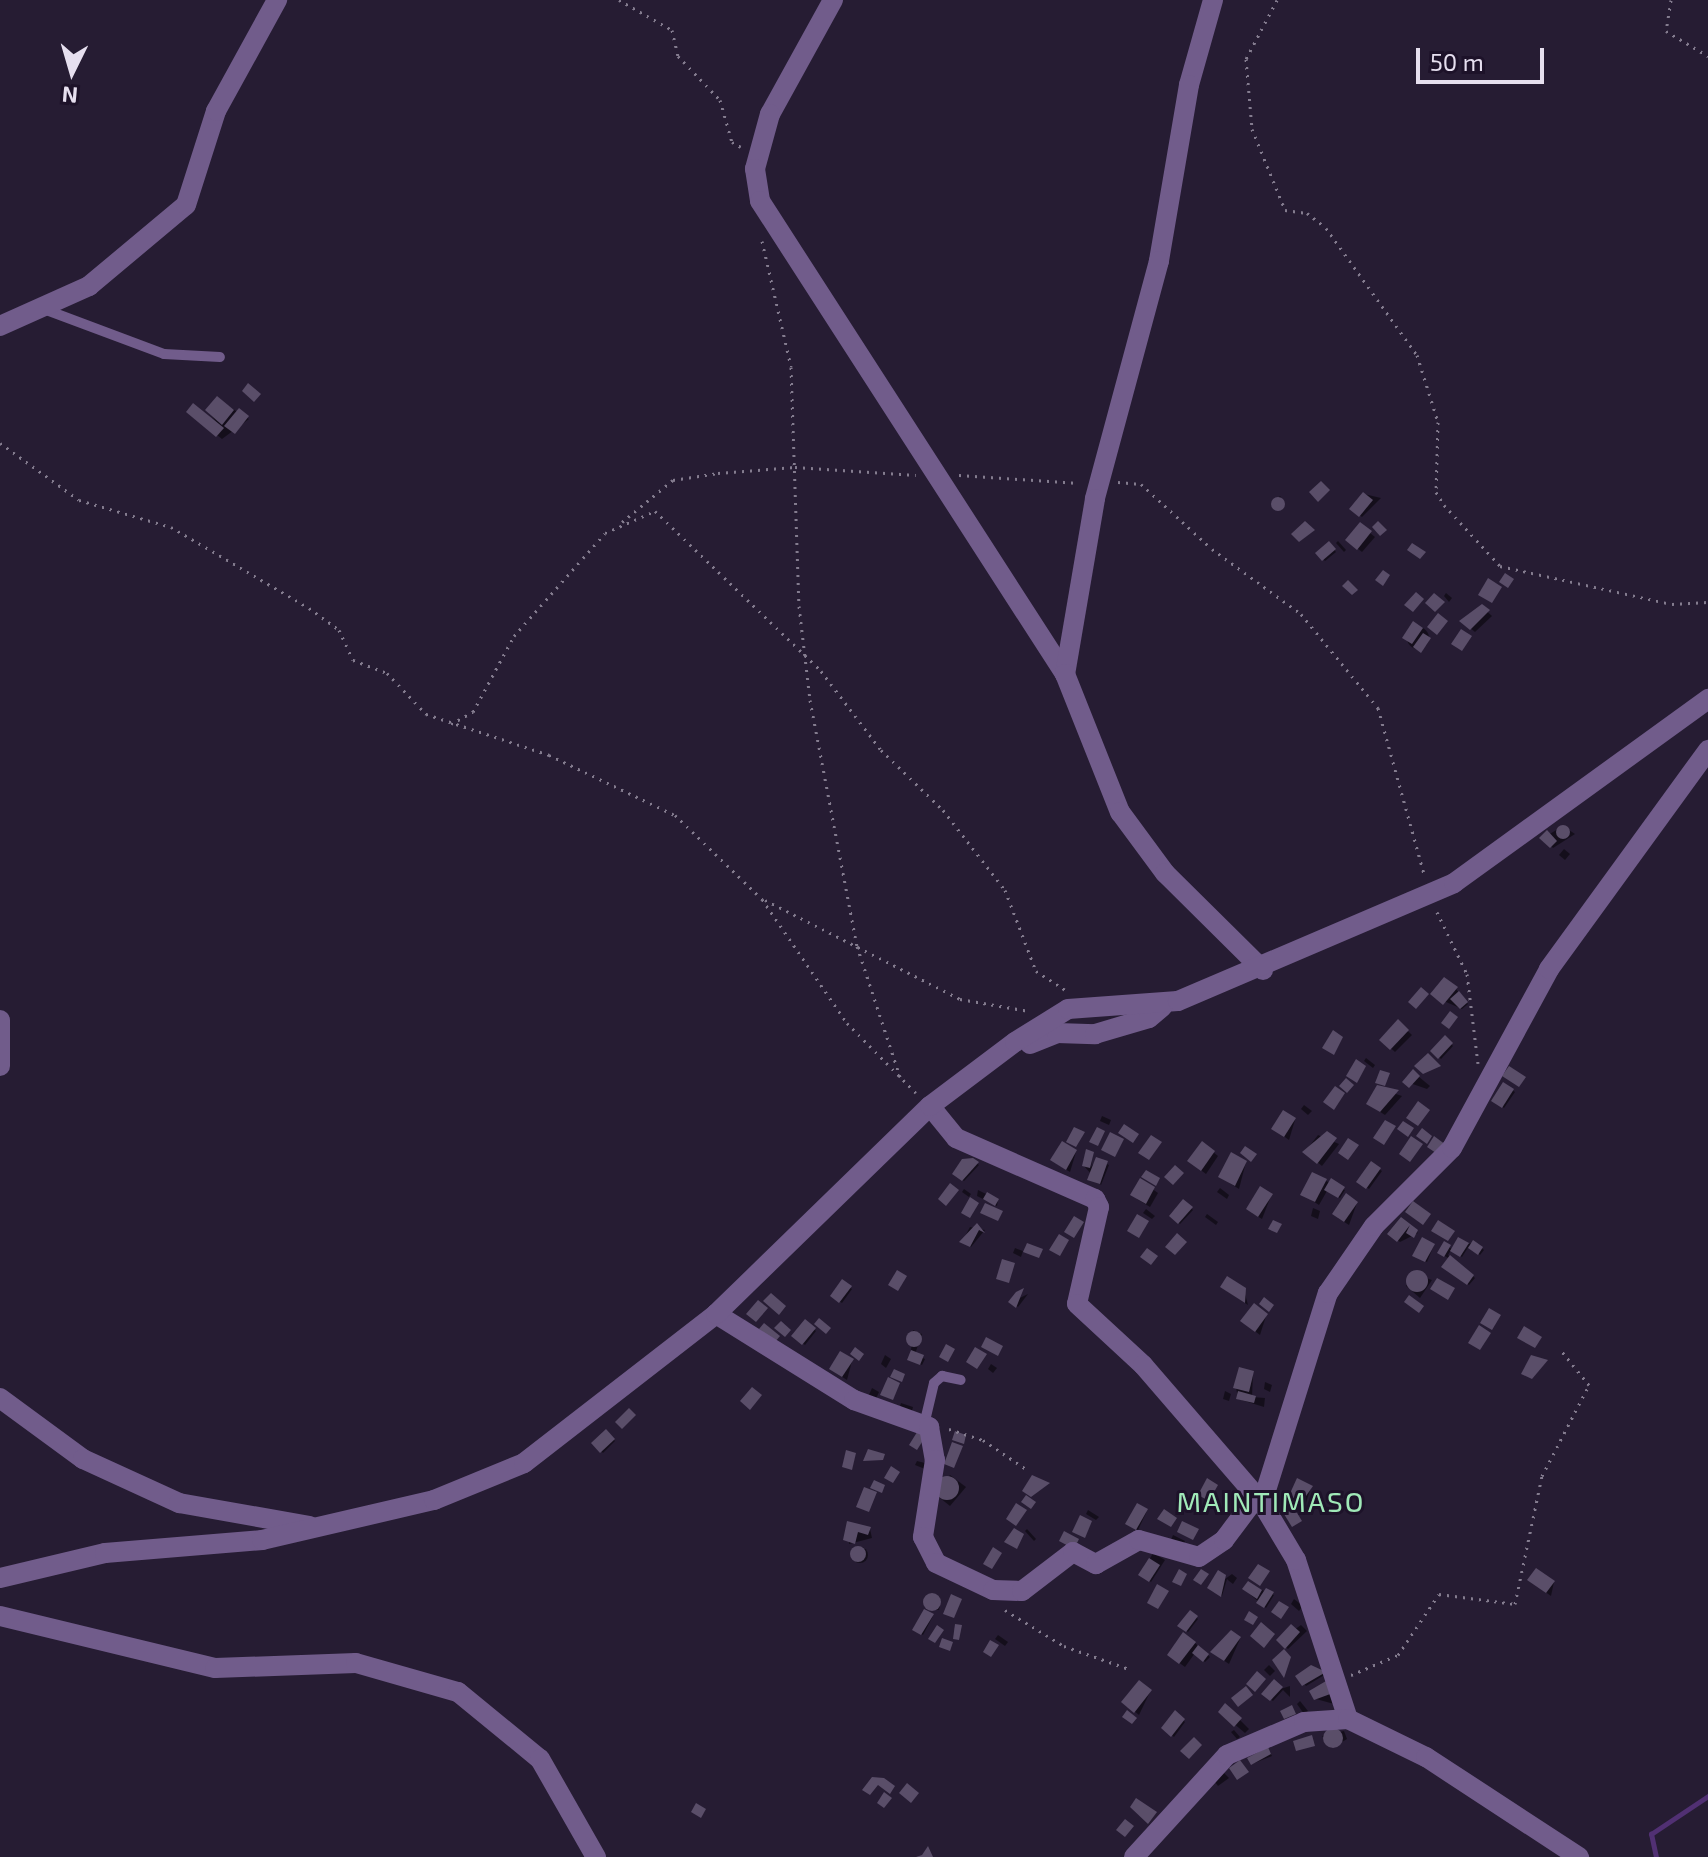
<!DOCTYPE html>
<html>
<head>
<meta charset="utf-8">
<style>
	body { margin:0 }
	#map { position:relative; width:1708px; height:1857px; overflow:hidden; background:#261c33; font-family:"Exo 2",sans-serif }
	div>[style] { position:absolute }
	.shadow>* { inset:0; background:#0007 }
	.round { border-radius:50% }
	.stream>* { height:5px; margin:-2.5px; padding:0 2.5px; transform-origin:2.5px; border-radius:2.5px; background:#513073 }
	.building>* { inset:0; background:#5a4e69 }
	.path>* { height:3px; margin-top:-1.5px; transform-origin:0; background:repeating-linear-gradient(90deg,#847c8f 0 2px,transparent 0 8px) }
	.service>* { height:10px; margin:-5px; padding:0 5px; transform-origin:5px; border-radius:5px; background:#715c8b }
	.minor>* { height:20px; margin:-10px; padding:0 10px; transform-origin:10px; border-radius:10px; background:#715c8b }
	.tertiary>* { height:20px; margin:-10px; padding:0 10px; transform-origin:10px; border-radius:10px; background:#715c8b }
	span { translate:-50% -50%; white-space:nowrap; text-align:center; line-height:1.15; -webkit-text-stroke:6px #1d1229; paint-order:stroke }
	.quarter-label { font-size:28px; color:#a0e9b8; letter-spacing:2px }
	.north { position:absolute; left:32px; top:32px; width:80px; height:80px; -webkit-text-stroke:6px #1d1229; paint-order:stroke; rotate:185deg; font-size:22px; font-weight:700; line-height:32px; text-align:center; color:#e6dfef }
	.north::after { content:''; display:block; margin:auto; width:28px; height:36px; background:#e6dfef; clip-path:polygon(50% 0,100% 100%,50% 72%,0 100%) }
	.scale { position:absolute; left:1416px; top:48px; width:128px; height:36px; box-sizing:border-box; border:4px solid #e6dfef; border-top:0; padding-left:10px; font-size:24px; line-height:28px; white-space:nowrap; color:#e6dfef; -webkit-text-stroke:6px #1d1229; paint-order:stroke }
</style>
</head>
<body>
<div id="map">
	<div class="shadow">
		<div style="clip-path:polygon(217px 399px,249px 419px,222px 439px,193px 416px,217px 423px,207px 410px)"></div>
		<div style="clip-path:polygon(1364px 494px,1381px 498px,1362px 517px,1352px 509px)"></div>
		<div style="clip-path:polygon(1280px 496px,1281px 497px,1282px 510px,1273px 503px)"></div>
		<div style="clip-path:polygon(1360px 525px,1375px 537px,1362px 552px,1352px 544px)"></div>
		<div style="clip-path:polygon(1338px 541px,1346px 550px,1344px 552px,1336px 543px)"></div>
		<div style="clip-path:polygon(1329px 544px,1336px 552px,1325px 561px,1317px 553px)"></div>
		<div style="clip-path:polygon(1446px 593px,1452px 598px,1449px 602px,1444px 596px)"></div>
		<div style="clip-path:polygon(1481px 606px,1492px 616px,1475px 632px,1462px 621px)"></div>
		<div class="round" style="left:1407px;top:627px;width:22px;height:22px"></div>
		<div style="clip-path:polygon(1563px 826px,1575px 834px,1553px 848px,1543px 838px)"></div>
		<div style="clip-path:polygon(1564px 849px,1570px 854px,1565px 860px,1559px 855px)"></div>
		<div style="clip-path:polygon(1456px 989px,1468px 1004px,1462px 1009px,1437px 998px)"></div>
		<div style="clip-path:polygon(1398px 1022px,1412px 1035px,1395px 1052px,1382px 1040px)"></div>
		<div style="clip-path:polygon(1445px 1038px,1453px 1046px,1441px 1059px,1432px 1051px)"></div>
		<div style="clip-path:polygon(1366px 1058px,1375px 1065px,1373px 1068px,1364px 1061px)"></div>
		<div style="clip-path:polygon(1413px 1072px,1430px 1086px,1427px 1089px,1404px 1081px)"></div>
		<div style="clip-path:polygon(1504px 1085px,1515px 1092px,1504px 1108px,1494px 1101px)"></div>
		<div style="clip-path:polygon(1378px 1088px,1402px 1096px,1385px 1115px,1368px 1104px)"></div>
		<div style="clip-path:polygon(1304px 1105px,1312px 1111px,1308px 1115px,1301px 1109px)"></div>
		<div style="clip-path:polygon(1102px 1116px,1111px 1120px,1109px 1125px,1100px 1121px)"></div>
		<div style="clip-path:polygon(1295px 1120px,1289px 1140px,1274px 1129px)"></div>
		<div style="clip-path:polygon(1318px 1135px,1339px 1144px,1322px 1166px,1305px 1152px)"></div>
		<div style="clip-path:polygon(1203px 1144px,1218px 1156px,1206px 1174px,1194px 1165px)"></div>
		<div style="clip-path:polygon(1076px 1152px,1070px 1172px,1057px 1164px)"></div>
		<div style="clip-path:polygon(1093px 1153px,1091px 1167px,1097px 1159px,1109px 1165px,1101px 1185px,1084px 1166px)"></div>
		<div style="clip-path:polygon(972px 1160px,979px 1165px,964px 1181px,954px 1174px)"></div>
		<div style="clip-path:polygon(1246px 1162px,1239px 1189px,1220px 1177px)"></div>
		<div style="clip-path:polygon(1371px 1164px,1382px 1171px,1369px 1189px,1359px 1182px)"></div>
		<div style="clip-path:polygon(1141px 1181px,1158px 1193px,1150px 1207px,1137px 1199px)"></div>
		<div style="clip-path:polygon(1326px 1181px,1345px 1190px,1340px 1198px,1327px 1191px,1319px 1205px,1302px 1194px)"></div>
		<div style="clip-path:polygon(1220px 1188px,1229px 1195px,1227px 1199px,1217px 1192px)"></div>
		<div style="clip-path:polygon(964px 1189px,971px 1194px,969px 1197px,962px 1192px)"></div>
		<div style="clip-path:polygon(978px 1190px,998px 1200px,997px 1206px,977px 1196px)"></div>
		<div style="clip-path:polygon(1271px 1196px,1262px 1219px,1252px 1213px)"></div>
		<div style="clip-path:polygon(1184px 1202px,1193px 1210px,1180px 1224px,1171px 1216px)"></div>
		<div style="clip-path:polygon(1357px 1203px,1349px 1225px,1338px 1218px)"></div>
		<div style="clip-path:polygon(1313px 1208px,1320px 1211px,1318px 1219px,1311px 1216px)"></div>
		<div style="clip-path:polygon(1146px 1209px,1155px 1216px,1152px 1219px,1143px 1213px)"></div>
		<div style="clip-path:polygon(1207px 1214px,1218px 1222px,1216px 1225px,1205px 1217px)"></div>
		<div style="clip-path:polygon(1401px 1220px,1418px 1233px,1400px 1242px,1390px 1234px)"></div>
		<div style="clip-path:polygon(970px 1227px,985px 1230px,971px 1247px,962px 1242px)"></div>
		<div style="clip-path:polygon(1474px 1242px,1484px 1250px,1480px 1255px,1469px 1246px,1462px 1257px,1451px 1250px,1448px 1255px,1475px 1278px,1469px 1285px,1444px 1267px,1450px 1259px,1441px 1254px,1444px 1243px,1453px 1250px)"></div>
		<div style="clip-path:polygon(1434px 1245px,1427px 1262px,1416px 1257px)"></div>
		<div style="clip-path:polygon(1015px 1248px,1023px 1251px,1021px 1257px,1013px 1253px)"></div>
		<div style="clip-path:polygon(1415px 1274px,1432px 1280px,1420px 1298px,1406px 1286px)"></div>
		<div style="clip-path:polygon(843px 1282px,852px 1289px,842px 1303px,832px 1296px)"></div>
		<div style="clip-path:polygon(1244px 1290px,1248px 1305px,1227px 1291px)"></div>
		<div style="clip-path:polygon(1028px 1294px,1018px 1307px,1011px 1302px)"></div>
		<div style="clip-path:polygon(1266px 1316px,1260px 1335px,1247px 1325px)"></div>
		<div style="clip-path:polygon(805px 1322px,816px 1331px,805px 1345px,794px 1336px)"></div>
		<div style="clip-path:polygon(913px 1330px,922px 1334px,915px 1354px,925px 1359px,922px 1365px,910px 1360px)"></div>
		<div style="clip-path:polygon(885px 1355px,891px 1359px,886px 1368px,881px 1364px)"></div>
		<div style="clip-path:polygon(852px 1361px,847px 1380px,836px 1373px)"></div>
		<div style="clip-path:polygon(991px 1364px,997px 1368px,993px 1373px,988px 1369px)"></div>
		<div style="clip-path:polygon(1253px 1373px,1252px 1397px,1265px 1398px,1264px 1407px,1238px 1399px,1236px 1387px)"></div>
		<div style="clip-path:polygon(1265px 1382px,1272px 1385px,1270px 1392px,1264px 1389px)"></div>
		<div style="clip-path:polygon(872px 1388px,879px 1392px,875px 1401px,868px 1397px)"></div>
		<div style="clip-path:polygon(1225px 1391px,1231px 1394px,1229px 1401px,1223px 1399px)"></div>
		<div style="clip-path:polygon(901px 1403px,913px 1407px,911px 1415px,899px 1410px)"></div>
		<div style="clip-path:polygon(606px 1432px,615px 1441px,603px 1453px,594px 1444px)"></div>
		<div style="clip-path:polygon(917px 1461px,925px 1463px,925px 1469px,915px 1465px)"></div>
		<div style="clip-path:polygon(950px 1475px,966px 1487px,950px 1506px,935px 1494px)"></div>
		<div style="clip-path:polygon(1311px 1487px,1304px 1509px,1289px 1500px)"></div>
		<div style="clip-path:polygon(1088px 1510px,1099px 1517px,1096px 1520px,1086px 1514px)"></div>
		<div style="clip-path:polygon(1147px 1511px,1138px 1530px,1129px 1525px)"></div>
		<div style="clip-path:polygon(849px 1524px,870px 1529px,872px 1538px,849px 1544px)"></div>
		<div style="clip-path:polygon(1027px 1529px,1036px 1539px,1034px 1541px,1025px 1531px)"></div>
		<div style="clip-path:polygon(1173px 1535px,1185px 1541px,1180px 1553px,1168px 1547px)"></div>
		<div class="round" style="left:852px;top:1547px;width:16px;height:16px"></div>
		<div style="clip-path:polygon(1153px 1553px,1165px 1560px,1151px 1582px,1141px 1575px)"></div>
		<div style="clip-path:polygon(1232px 1574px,1237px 1578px,1233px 1584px,1229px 1581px,1227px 1579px,1222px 1596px,1211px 1589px)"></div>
		<div style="clip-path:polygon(1554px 1582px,1551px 1596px,1534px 1584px)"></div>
		<div style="clip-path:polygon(1248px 1584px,1274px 1595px,1266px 1608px,1246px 1591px)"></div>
		<div style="clip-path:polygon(930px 1594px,941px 1600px,939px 1610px,924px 1606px)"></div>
		<div style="clip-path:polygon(1294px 1599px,1303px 1606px,1299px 1611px,1291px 1604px)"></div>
		<div style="clip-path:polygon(1190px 1612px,1198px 1619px,1188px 1632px,1180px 1626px)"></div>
		<div style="clip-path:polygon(933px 1616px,923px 1635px,916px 1631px)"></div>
		<div style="clip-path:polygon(1301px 1625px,1307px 1631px,1288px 1649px,1279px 1641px)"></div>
		<div style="clip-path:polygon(998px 1635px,1008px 1642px,1005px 1646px,995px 1639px)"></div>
		<div style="clip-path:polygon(1240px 1639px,1229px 1664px,1217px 1656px)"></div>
		<div style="clip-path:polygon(1195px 1643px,1210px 1657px,1205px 1662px,1195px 1653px,1185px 1667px,1174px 1659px)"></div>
		<div style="clip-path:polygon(1269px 1665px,1275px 1671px,1270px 1676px,1264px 1670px)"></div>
		<div style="clip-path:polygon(1311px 1667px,1326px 1674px,1306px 1686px,1298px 1676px)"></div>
		<div style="clip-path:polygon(1325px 1684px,1334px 1704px,1316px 1699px)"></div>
		<div style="clip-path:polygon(1290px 1686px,1290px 1697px,1283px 1690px,1273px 1701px,1264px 1694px)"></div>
		<div style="clip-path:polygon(1150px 1692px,1139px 1715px,1128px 1706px)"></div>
		<div style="clip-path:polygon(1300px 1701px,1308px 1711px,1304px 1714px,1297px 1704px)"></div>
		<div style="clip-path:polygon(1220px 1712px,1240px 1720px,1249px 1729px,1245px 1733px)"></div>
		<div style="clip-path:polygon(1175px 1713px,1185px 1722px,1174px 1737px,1163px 1728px)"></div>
		<div style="clip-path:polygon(1234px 1730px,1240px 1737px,1237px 1739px,1231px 1732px)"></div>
		<div style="clip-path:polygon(1344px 1731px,1347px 1739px,1332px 1748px,1322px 1736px)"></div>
		<div style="clip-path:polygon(1269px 1751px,1272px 1756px,1252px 1764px)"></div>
		<div style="clip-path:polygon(1223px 1772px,1229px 1778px,1218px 1786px,1212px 1778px)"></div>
	</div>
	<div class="stream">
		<div style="left:1656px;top:1857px;width:24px;rotate:-102deg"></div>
		<div style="left:1651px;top:1834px;width:69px;rotate:-33.7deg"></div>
	</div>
	<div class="building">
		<div style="clip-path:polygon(248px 383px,261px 394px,254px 402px,242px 391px)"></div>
		<div style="clip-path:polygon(217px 396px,234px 410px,222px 425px,205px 410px)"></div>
		<div style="clip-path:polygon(193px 403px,224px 428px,216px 437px,186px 412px)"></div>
		<div style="clip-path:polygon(239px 408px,249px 416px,235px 434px,224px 426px)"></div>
		<div style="clip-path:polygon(1321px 481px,1330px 490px,1318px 502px,1309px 492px)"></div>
		<div style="clip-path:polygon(1363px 492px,1373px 500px,1359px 517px,1349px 509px)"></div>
		<div class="round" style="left:1271px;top:497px;width:14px;height:14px"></div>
		<div style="clip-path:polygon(1305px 521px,1315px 530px,1299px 542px,1291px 534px)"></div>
		<div style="clip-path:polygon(1378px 521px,1387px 530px,1380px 536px,1372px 527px)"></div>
		<div style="clip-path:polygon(1360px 522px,1372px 531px,1357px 550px,1345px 540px)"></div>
		<div style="clip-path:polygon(1329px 541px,1336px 549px,1322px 561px,1315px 553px)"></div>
		<div style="clip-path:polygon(1412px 543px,1426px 552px,1420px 559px,1407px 550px)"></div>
		<div style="clip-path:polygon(1383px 570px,1390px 575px,1383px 586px,1375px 580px)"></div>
		<div style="clip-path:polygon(1505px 573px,1514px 579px,1508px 588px,1499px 582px)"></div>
		<div style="clip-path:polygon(1488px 578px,1502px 587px,1492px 603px,1478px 595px)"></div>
		<div style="clip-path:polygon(1348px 580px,1358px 590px,1352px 595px,1342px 586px)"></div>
		<div style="clip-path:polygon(1416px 592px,1424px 599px,1413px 612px,1404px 605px)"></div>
		<div style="clip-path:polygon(1434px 593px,1445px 602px,1435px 612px,1425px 603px)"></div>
		<div style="clip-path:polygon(1482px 604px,1490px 610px,1470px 630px,1459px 621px)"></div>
		<div style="clip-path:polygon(1438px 613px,1448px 621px,1437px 635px,1427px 627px)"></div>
		<div style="clip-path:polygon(1413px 621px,1423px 628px,1412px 644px,1402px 638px)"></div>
		<div style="clip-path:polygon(1461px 629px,1472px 636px,1462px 651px,1451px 644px)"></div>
		<div style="clip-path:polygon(1423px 633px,1431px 638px,1421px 653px,1413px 647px)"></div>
		<div class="round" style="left:1556px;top:825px;width:14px;height:14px"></div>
		<div style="clip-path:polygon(1547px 830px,1557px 841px,1550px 848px,1539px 838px)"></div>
		<div style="clip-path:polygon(1444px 977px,1458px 987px,1443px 1005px,1430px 994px)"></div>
		<div style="clip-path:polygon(1421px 987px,1429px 994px,1416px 1009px,1408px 1002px)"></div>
		<div style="clip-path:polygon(1459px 991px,1468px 1002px,1460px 1009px,1450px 999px)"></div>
		<div style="clip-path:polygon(1450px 1011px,1458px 1017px,1449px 1029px,1441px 1023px)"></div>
		<div style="clip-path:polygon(1398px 1019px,1409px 1030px,1390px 1050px,1379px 1040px)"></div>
		<div style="clip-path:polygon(1333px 1030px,1343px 1037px,1334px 1055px,1322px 1048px)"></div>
		<div style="clip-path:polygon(1445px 1035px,1453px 1043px,1438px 1059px,1430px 1051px)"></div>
		<div style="clip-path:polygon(1428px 1053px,1441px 1066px,1423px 1074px,1414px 1066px)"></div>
		<div style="clip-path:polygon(1356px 1059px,1366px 1066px,1357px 1083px,1346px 1076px)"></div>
		<div style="clip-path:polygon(1509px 1066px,1526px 1077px,1519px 1087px,1502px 1076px)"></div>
		<div style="clip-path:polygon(1413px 1069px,1420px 1076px,1409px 1088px,1402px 1082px)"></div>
		<div style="clip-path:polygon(1380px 1070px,1390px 1073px,1385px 1086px,1375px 1083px)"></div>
		<div style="clip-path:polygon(1346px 1078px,1354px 1085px,1347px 1093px,1339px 1086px)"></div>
		<div style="clip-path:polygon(1503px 1082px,1514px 1089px,1502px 1108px,1491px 1101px)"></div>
		<div style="clip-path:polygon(1377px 1085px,1399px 1090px,1380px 1112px,1366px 1104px)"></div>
		<div style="clip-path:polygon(1335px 1086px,1345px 1093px,1334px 1110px,1323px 1102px)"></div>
		<div style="clip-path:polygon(1418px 1101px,1430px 1110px,1418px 1126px,1406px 1118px)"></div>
		<div style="clip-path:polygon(1283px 1110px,1296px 1118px,1284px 1137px,1271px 1129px)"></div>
		<div style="clip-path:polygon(1385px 1120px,1396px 1126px,1384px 1145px,1373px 1138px)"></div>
		<div style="clip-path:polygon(1403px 1121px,1414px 1128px,1408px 1137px,1397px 1129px)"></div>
		<div style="clip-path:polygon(1124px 1124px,1139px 1134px,1133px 1143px,1118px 1133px)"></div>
		<div style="clip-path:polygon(1074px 1127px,1085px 1132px,1076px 1147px,1066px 1142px)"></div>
		<div style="clip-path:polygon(1097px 1127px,1105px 1131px,1098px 1146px,1089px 1142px)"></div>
		<div style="clip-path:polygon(1422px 1128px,1432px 1136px,1427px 1144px,1416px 1136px)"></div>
		<div style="clip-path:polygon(1327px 1131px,1337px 1138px,1317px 1164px,1302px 1152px)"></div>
		<div style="clip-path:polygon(1110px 1132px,1124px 1139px,1115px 1157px,1101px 1150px)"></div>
		<div style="clip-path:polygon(1151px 1135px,1162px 1142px,1149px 1160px,1138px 1153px)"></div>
		<div style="clip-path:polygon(1411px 1136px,1423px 1144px,1410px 1162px,1399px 1154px)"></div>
		<div style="clip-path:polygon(1434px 1136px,1446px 1145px,1439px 1155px,1427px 1147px)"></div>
		<div style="clip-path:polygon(1348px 1138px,1359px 1145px,1348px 1160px,1338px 1153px)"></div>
		<div style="clip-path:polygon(1062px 1141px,1077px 1150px,1066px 1170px,1050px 1160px)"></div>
		<div style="clip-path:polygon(1202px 1141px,1215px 1151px,1201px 1171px,1187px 1161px)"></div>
		<div style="clip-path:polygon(1245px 1146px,1257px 1154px,1251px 1162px,1240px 1153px)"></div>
		<div style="clip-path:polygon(1086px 1149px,1094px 1152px,1090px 1168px,1082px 1166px)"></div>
		<div style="clip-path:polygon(1231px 1152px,1247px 1161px,1235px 1186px,1218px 1177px)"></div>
		<div style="clip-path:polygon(1096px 1157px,1108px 1161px,1100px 1184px,1087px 1180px)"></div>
		<div style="clip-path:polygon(973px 1158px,979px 1162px,962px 1181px,952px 1174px,962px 1159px)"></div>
		<div style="clip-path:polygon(1371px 1161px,1381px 1168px,1366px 1189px,1356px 1182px)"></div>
		<div style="clip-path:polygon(1175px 1165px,1184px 1173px,1173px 1185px,1164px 1177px)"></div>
		<div style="clip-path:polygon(1146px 1170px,1160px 1178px,1156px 1186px,1141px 1177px)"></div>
		<div style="clip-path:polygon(1312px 1172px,1327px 1179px,1315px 1202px,1300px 1195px)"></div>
		<div style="clip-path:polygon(1140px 1178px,1155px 1187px,1146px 1204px,1130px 1195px)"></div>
		<div style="clip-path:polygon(1331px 1178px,1345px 1187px,1338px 1198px,1324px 1190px)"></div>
		<div style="clip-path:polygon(950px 1183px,959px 1190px,946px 1206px,938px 1199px)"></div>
		<div style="clip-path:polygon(1260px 1186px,1273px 1194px,1258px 1217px,1246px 1209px)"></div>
		<div style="clip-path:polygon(987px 1192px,999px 1199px,995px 1206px,983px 1199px)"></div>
		<div style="clip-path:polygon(1346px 1193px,1358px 1202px,1344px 1222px,1332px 1214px)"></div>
		<div style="clip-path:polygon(970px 1197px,979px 1203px,970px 1218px,961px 1213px)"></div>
		<div style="clip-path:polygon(1183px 1199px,1193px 1207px,1178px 1224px,1169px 1216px)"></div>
		<div style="clip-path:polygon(1413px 1201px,1431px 1214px,1423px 1225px,1405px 1212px)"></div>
		<div style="clip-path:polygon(985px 1203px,1003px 1211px,998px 1221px,980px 1213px)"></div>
		<div style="clip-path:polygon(1137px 1214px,1149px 1221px,1139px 1238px,1127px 1231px)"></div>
		<div style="clip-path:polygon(1074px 1216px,1084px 1222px,1074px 1238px,1064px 1232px)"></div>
		<div style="clip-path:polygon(1401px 1217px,1418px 1230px,1414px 1238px,1406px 1233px,1410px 1225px,1397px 1242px,1387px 1234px)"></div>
		<div style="clip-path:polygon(1273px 1220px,1282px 1224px,1277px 1233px,1268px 1229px)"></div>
		<div style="clip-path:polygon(1438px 1220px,1455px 1231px,1448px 1241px,1431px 1231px)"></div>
		<div style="clip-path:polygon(977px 1223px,985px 1233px,979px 1230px,970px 1247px,959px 1242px)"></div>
		<div style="clip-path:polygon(1177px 1233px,1187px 1242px,1175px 1255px,1165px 1247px)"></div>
		<div style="clip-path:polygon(1059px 1234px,1069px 1240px,1060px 1256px,1049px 1250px)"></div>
		<div style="clip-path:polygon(1422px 1237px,1435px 1244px,1425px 1262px,1412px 1256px)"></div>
		<div style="clip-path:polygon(1458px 1237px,1469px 1243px,1460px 1257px,1450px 1251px)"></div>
		<div style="clip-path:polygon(1473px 1240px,1483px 1247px,1478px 1255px,1468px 1248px)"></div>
		<div style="clip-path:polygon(1444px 1241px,1451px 1245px,1444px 1257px,1437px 1253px)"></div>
		<div style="clip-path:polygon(1027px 1243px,1043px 1249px,1039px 1258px,1023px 1252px)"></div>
		<div style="clip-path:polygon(1147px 1248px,1158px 1256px,1151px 1265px,1140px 1257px)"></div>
		<div style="clip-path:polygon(1450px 1255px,1474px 1275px,1467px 1285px,1441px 1267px)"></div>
		<div style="clip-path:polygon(1002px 1259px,1015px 1263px,1009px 1283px,996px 1279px)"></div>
		<div style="clip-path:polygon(897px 1270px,907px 1276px,898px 1291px,888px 1285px)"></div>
		<div class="round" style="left:1406px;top:1270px;width:22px;height:22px"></div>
		<div style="clip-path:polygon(1227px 1276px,1246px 1288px,1245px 1303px,1220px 1287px)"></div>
		<div style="clip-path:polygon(1437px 1278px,1455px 1288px,1448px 1300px,1430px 1289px)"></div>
		<div style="clip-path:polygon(842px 1279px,852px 1286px,839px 1303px,830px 1296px)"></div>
		<div style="clip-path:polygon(1024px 1288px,1016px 1308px,1008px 1302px,1016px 1292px)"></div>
		<div style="clip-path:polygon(771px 1293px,786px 1306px,779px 1315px,763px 1301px)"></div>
		<div style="clip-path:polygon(1409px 1295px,1424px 1306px,1419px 1313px,1404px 1302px)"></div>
		<div style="clip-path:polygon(1264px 1297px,1274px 1305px,1269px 1312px,1259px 1304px)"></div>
		<div style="clip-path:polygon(758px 1300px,768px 1308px,756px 1322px,746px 1314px)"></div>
		<div style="clip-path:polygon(1254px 1303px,1268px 1314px,1255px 1332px,1240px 1321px)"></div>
		<div style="clip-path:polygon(1489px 1308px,1501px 1315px,1492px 1330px,1480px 1323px)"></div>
		<div style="clip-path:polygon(819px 1318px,831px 1328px,826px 1334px,814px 1324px)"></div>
		<div style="clip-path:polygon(805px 1319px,816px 1328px,802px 1345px,791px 1336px)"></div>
		<div style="clip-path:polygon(781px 1321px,791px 1330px,785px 1337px,774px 1328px)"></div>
		<div style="clip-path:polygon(764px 1323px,780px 1336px,775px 1342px,759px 1329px)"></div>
		<div style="clip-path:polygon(1479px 1325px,1491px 1333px,1480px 1350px,1468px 1343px)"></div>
		<div style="clip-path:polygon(1524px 1326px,1542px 1337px,1535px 1348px,1517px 1338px)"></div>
		<div class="round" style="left:906px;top:1331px;width:16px;height:16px"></div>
		<div style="clip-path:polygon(986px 1337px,1003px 1346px,998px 1356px,981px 1347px)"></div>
		<div style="clip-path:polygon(946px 1344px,955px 1349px,948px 1362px,939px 1357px)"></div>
		<div style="clip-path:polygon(855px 1347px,864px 1354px,859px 1361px,850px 1354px)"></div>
		<div style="clip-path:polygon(975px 1347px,987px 1354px,977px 1369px,966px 1362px)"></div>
		<div style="clip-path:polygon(911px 1350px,924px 1355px,920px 1365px,907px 1360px)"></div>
		<div style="clip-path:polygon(840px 1351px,854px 1359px,842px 1377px,829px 1369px)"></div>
		<div style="clip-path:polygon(1531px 1355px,1548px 1360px,1532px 1379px,1521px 1374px)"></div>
		<div style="clip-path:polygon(1239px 1367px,1254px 1371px,1249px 1392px,1233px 1388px)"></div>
		<div style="clip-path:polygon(894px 1369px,905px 1374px,902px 1382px,890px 1377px)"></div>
		<div style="clip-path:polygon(888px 1377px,900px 1383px,893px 1400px,880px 1395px)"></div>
		<div style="clip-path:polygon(752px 1387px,762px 1395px,750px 1410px,740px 1401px)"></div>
		<div style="clip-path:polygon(1238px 1391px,1256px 1396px,1254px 1403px,1236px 1399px)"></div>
		<div style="clip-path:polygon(629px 1408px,636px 1415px,622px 1429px,615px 1422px)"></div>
		<div style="clip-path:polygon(606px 1429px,615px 1439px,600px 1453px,591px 1443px)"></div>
		<div style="clip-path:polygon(919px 1429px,927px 1434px,917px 1450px,909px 1445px)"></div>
		<div style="clip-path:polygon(955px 1431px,966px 1435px,964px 1444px,952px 1440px)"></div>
		<div style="clip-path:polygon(952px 1442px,963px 1446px,954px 1468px,944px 1464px)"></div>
		<div style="clip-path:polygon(868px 1449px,885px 1454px,883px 1460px,863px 1461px)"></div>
		<div style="clip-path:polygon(846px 1450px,856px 1453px,852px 1470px,842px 1467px)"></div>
		<div style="clip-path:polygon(891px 1466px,900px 1472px,893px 1483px,884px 1478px)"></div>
		<div style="clip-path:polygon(1032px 1475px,1050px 1483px,1031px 1497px,1022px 1491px)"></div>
		<div class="round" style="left:935px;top:1476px;width:24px;height:24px"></div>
		<div style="clip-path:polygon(1207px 1478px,1218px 1485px,1209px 1501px,1198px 1495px)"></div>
		<div style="clip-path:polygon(1297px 1478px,1313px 1486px,1299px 1506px,1287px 1500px)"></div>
		<div style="clip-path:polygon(874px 1480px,885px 1485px,882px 1493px,870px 1488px)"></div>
		<div style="clip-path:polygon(864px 1487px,877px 1492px,869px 1512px,856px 1507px)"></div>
		<div style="clip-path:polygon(1026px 1495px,1036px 1502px,1031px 1509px,1021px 1502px)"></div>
		<div style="clip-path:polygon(1016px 1503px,1027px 1510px,1016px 1526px,1006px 1519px)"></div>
		<div style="clip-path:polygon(1137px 1503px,1148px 1509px,1136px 1530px,1125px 1524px)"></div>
		<div style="clip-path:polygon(1294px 1508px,1302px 1521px,1292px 1527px,1284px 1514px)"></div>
		<div style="clip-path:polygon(1164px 1509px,1177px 1518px,1171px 1527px,1157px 1519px)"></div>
		<div style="clip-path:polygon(1080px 1515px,1092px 1521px,1085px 1538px,1072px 1532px)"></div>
		<div style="clip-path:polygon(847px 1521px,871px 1527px,868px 1535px,858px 1532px,855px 1544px,843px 1540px)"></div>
		<div style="clip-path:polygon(1182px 1521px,1199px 1529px,1193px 1540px,1177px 1532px)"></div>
		<div style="clip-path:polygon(1014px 1528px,1024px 1534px,1017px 1549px,1004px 1542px)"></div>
		<div style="clip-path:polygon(1064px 1531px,1079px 1539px,1074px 1549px,1059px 1541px)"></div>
		<div class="round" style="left:850px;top:1546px;width:16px;height:16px"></div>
		<div style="clip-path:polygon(993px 1547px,1002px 1553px,992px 1569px,983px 1564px)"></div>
		<div style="clip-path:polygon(1149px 1558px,1160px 1565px,1149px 1582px,1138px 1575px)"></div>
		<div style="clip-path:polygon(1258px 1564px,1270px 1571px,1260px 1586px,1248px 1578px)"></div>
		<div style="clip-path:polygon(1536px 1568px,1555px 1581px,1546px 1593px,1527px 1580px)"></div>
		<div style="clip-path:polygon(1179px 1569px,1187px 1574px,1181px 1586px,1172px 1582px)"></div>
		<div style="clip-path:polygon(1201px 1569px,1209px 1574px,1201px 1585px,1193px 1580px)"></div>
		<div style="clip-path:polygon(1218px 1570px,1226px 1575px,1221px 1597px,1207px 1588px)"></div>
		<div style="clip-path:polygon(1248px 1581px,1262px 1590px,1257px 1599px,1242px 1589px)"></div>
		<div style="clip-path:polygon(1157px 1584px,1169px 1591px,1158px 1609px,1147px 1603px)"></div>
		<div style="clip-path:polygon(1266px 1588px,1274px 1592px,1264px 1608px,1256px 1603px)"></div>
		<div class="round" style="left:923px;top:1593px;width:18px;height:18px"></div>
		<div style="clip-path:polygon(951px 1594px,962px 1599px,954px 1618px,943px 1614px)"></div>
		<div style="clip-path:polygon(1279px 1601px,1289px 1607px,1281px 1619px,1271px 1612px)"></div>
		<div style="clip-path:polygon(924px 1609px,934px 1614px,921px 1635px,912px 1630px)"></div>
		<div style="clip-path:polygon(1190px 1610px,1198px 1616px,1186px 1632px,1177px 1626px)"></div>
		<div style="clip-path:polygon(1249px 1611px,1258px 1617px,1253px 1625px,1244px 1620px)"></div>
		<div style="clip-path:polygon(1261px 1622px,1275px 1634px,1264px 1648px,1250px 1636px)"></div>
		<div style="clip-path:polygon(955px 1624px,962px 1625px,959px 1640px,953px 1639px)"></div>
		<div style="clip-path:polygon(1291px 1624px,1300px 1632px,1285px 1649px,1276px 1640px)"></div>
		<div style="clip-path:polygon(937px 1625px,944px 1630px,935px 1643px,928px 1639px)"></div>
		<div style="clip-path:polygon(1231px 1630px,1241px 1637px,1224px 1661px,1210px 1652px)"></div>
		<div style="clip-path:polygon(1183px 1632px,1196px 1642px,1179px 1664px,1167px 1655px)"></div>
		<div style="clip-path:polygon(942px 1638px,953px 1642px,950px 1651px,939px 1647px)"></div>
		<div style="clip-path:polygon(990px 1640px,999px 1645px,991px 1657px,983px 1652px)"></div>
		<div style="clip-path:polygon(1198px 1645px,1209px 1654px,1203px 1662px,1192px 1653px)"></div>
		<div style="clip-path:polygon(1284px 1649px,1291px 1657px,1284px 1678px,1272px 1660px)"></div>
		<div style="clip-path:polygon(1311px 1665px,1326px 1672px,1302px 1686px,1295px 1676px)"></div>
		<div style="clip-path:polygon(1257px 1671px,1266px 1679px,1255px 1692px,1246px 1684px)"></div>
		<div style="clip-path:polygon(1274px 1679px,1283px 1687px,1270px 1701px,1261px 1694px)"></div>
		<div style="clip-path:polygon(1139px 1680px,1152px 1690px,1134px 1713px,1121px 1702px)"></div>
		<div style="clip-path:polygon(1326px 1681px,1333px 1693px,1314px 1700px,1309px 1691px)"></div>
		<div style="clip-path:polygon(1246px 1686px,1253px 1695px,1238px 1707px,1231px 1698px)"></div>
		<div style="clip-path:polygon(1225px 1703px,1242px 1718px,1234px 1727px,1218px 1712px)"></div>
		<div style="clip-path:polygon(1292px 1705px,1296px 1714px,1284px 1719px,1280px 1711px)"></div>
		<div style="clip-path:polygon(1127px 1710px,1137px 1718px,1132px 1724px,1122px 1717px)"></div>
		<div style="clip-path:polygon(1175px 1710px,1185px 1719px,1171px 1737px,1161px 1728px)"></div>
		<div class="round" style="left:1323px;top:1728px;width:20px;height:20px"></div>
		<div style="clip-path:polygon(1312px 1735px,1315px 1746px,1296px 1751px,1293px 1741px)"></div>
		<div style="clip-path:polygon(1194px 1737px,1202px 1745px,1189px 1759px,1180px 1751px)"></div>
		<div style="clip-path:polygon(1268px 1747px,1271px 1754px,1251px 1765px,1247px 1758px)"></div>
		<div style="clip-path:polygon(1240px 1760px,1249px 1772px,1237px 1780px,1229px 1768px)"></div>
		<div style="clip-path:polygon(872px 1777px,884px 1778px,895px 1786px,890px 1794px,878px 1785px,870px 1795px,862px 1790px)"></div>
		<div style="clip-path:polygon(907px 1783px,919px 1793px,911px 1803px,899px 1793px)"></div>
		<div style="clip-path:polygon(884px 1792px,892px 1798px,884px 1808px,877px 1803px)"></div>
		<div style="clip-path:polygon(1136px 1798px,1157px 1812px,1148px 1824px,1130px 1807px)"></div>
		<div style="clip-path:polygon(696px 1803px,706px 1809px,701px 1818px,691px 1812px)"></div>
		<div style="clip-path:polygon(1125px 1819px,1134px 1826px,1125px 1837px,1116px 1830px)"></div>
		<div style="clip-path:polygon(928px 1846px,933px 1857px,916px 1857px,922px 1855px)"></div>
	</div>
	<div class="path">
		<div style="left:619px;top:0;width:61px;rotate:29.5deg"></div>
		<div style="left:672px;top:30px;width:27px;rotate:77deg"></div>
		<div style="left:678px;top:56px;width:61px;rotate:46.3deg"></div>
		<div style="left:720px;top:100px;width:44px;rotate:74.1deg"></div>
		<div style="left:732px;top:142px;width:10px;rotate:29deg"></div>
		<div style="left:1277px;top:0;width:67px;rotate:117.7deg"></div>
		<div style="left:1246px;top:59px;width:70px;rotate:85.1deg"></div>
		<div style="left:1252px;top:129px;width:87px;rotate:67.8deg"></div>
		<div style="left:1285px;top:210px;width:22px;rotate:8deg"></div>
		<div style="left:1307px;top:213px;width:24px;rotate:38deg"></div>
		<div style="left:1326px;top:228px;width:156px;rotate:54.4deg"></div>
		<div style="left:1417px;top:355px;width:70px;rotate:72.6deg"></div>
		<div style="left:1438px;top:422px;width:70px;rotate:91.6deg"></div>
		<div style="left:1436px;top:492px;width:15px;rotate:58deg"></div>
		<div style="left:1444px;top:505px;width:83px;rotate:47.4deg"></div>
		<div style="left:1500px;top:566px;width:176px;rotate:12.5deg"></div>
		<div style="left:1672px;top:604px;width:36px;rotate:-3deg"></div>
		<div style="left:1671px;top:0;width:31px;rotate:99deg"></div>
		<div style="left:1666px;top:31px;width:49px;rotate:30.8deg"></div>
		<div style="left:762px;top:241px;width:129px;rotate:77deg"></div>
		<div style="left:791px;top:367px;width:239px;rotate:88.1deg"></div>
		<div style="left:799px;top:606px;width:95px;rotate:83.3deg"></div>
		<div style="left:810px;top:700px;width:250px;rotate:79.2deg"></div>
		<div style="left:857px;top:946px;width:138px;rotate:71.8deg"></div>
		<div style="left:0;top:443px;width:97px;rotate:35.8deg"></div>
		<div style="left:79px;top:500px;width:96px;rotate:16.4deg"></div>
		<div style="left:171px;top:527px;width:160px;rotate:30.4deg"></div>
		<div style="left:309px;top:608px;width:37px;rotate:36deg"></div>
		<div style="left:339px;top:630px;width:33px;rotate:65deg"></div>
		<div style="left:353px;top:660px;width:36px;rotate:21deg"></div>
		<div style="left:387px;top:673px;width:57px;rotate:46.4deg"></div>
		<div style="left:426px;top:714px;width:130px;rotate:18.4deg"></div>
		<div style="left:549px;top:755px;width:140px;rotate:25.5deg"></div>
		<div style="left:675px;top:815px;width:121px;rotate:44deg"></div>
		<div style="left:762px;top:899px;width:150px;rotate:55.6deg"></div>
		<div style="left:847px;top:1023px;width:98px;rotate:45.4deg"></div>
		<div style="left:959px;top:475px;width:120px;rotate:3.8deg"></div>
		<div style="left:1118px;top:482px;width:23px;rotate:5deg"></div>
		<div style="left:1141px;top:484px;width:96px;rotate:42.5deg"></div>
		<div style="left:1212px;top:549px;width:110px;rotate:36.1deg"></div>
		<div style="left:1301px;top:614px;width:122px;rotate:50.7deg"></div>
		<div style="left:1378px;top:708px;width:172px;rotate:74.5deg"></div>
		<div style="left:622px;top:522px;width:66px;rotate:-39.5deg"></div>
		<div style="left:673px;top:480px;width:46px;rotate:-8.8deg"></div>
		<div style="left:718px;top:473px;width:77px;rotate:-4.5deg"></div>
		<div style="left:795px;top:467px;width:121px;rotate:3.8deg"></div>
		<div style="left:451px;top:724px;width:25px;rotate:-29deg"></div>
		<div style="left:473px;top:712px;width:86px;rotate:-61.7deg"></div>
		<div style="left:514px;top:636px;width:137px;rotate:-48.5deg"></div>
		<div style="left:605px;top:533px;width:55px;rotate:-23.7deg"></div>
		<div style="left:655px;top:511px;width:231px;rotate:43.9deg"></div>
		<div style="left:821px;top:671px;width:99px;rotate:52.8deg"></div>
		<div style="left:881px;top:750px;width:86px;rotate:44.1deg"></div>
		<div style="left:943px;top:810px;width:101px;rotate:52.2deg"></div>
		<div style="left:1005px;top:890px;width:87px;rotate:69.1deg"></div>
		<div style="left:1036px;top:971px;width:35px;rotate:33deg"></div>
		<div style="left:765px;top:900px;width:219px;rotate:26.9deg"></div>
		<div style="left:960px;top:999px;width:70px;rotate:9.9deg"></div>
		<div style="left:1437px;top:912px;width:69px;rotate:64.2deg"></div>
		<div style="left:1467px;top:974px;width:90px;rotate:83deg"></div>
		<div style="left:949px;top:1429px;width:36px;rotate:18deg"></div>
		<div style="left:983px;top:1440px;width:55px;rotate:34deg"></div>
		<div style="left:1005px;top:1610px;width:69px;rotate:31.4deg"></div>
		<div style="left:1064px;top:1646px;width:69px;rotate:19.5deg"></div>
		<div style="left:1351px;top:1675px;width:51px;rotate:-23.1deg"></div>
		<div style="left:1398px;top:1655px;width:73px;rotate:-56.1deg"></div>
		<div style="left:1439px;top:1594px;width:77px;rotate:7.5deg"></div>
		<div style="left:1515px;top:1604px;width:131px;rotate:-78.1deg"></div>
		<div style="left:1542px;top:1476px;width:102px;rotate:-62.7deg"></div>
		<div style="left:1589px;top:1385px;width:46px;rotate:-128.9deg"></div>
	</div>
	<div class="service">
		<div style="left:41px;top:308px;width:131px;rotate:20.5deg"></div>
		<div style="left:164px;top:354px;width:56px;rotate:3.1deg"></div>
		<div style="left:924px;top:1425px;width:43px;rotate:-76.6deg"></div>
		<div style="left:934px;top:1383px;width:11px;rotate:-41deg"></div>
		<div style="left:942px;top:1376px;width:19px;rotate:12deg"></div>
	</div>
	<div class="minor">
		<div style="left:833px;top:0;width:130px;rotate:118.9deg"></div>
		<div style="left:770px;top:114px;width:57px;rotate:105.3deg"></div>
		<div style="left:755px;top:169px;width:32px;rotate:81deg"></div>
		<div style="left:760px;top:201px;width:563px;rotate:57.19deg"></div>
		<div style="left:1213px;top:0;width:88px;rotate:105.8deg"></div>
		<div style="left:1189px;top:85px;width:179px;rotate:99.7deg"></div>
		<div style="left:1159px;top:261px;width:246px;rotate:105.1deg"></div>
		<div style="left:1095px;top:499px;width:178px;rotate:99.7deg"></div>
		<div style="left:1065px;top:674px;width:149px;rotate:68.3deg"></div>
		<div style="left:1120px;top:812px;width:76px;rotate:53.6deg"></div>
		<div style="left:1165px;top:873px;width:138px;rotate:44.7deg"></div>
		<div style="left:0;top:326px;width:98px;rotate:-24.2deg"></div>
		<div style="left:89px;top:286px;width:126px;rotate:-39.9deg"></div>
		<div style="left:186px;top:205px;width:99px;rotate:-72.3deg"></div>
		<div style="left:216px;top:111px;width:127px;rotate:-61.2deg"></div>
		<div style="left:1030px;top:1044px;width:29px;rotate:-22deg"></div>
		<div style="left:1057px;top:1033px;width:38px;rotate:2deg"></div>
		<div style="left:1095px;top:1034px;width:56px;rotate:-16.5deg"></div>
		<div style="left:1149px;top:1018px;width:17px;rotate:-40deg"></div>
		<div style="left:930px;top:1106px;width:41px;rotate:50.9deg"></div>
		<div style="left:956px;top:1138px;width:152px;rotate:23.7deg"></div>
		<div style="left:1095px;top:1199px;width:9px;rotate:63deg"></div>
		<div style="left:1099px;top:1207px;width:99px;rotate:102.8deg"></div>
		<div style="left:1077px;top:1304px;width:90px;rotate:42.7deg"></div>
		<div style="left:1143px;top:1365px;width:182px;rotate:49.2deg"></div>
		<div style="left:716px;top:1314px;width:163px;rotate:31.9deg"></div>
		<div style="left:854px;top:1400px;width:80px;rotate:19.8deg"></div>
		<div style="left:929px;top:1427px;width:34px;rotate:80deg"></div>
		<div style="left:935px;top:1460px;width:78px;rotate:98.9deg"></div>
		<div style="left:923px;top:1537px;width:29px;rotate:63deg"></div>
		<div style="left:936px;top:1563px;width:63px;rotate:25.3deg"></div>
		<div style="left:993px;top:1590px;width:29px;rotate:2deg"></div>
		<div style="left:1022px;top:1591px;width:64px;rotate:-37.4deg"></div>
		<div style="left:1073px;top:1552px;width:26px;rotate:28deg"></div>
		<div style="left:1096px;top:1564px;width:49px;rotate:-29.2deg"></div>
		<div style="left:1139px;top:1540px;width:62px;rotate:15.8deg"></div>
		<div style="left:1199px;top:1557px;width:30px;rotate:-34deg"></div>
		<div style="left:1224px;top:1540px;width:55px;rotate:-53.1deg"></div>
		<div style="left:0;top:1398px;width:103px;rotate:36.3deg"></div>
		<div style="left:83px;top:1459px;width:106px;rotate:24.6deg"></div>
		<div style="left:179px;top:1503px;width:133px;rotate:10deg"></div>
		<div style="left:0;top:1578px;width:108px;rotate:-13.4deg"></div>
		<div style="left:105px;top:1553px;width:158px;rotate:-4.7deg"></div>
		<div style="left:262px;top:1540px;width:177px;rotate:-13.1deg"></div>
		<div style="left:434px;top:1500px;width:97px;rotate:-22.3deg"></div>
		<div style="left:524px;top:1463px;width:243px;rotate:-37.8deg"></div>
		<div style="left:716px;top:1314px;width:298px;rotate:-44.2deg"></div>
		<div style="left:930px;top:1106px;width:106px;rotate:-37deg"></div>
		<div style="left:1015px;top:1042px;width:62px;rotate:-31.9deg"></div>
		<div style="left:1068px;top:1009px;width:110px;rotate:-4.2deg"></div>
		<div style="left:1178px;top:1001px;width:300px;rotate:-23.1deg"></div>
		<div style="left:1454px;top:883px;width:314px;rotate:-35.9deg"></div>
		<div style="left:1348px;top:1719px;width:167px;rotate:-108.1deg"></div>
		<div style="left:1296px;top:1560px;width:66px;rotate:-120.8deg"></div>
		<div style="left:1262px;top:1503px;width:220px;rotate:-72.6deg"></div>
		<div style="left:1328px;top:1293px;width:81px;rotate:-55.5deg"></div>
		<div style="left:1374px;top:1226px;width:110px;rotate:-45deg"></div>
		<div style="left:1452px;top:1148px;width:204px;rotate:-61.5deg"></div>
		<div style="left:1549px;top:969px;width:271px;rotate:-54deg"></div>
	</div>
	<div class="tertiary">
		<div style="left:0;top:1020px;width:46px;rotate:90deg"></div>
		<div style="left:0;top:1616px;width:221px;rotate:13.6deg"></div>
		<div style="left:215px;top:1668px;width:141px;rotate:-2deg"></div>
		<div style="left:356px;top:1663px;width:106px;rotate:15.9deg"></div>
		<div style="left:458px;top:1692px;width:106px;rotate:39.3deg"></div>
		<div style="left:540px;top:1759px;width:113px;rotate:60.3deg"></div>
		<div style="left:1134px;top:1857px;width:138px;rotate:-47.6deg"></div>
		<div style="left:1227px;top:1755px;width:84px;rotate:-23.2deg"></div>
		<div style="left:1304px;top:1722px;width:44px;rotate:-3.9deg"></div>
		<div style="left:1348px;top:1719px;width:87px;rotate:26deg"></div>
		<div style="left:1426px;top:1757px;width:183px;rotate:33.2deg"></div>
	</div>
	<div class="quarter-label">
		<span style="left:1271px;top:1501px">MAINTIMASO</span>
	</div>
	<div class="north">N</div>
	<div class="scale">50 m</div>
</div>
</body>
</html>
